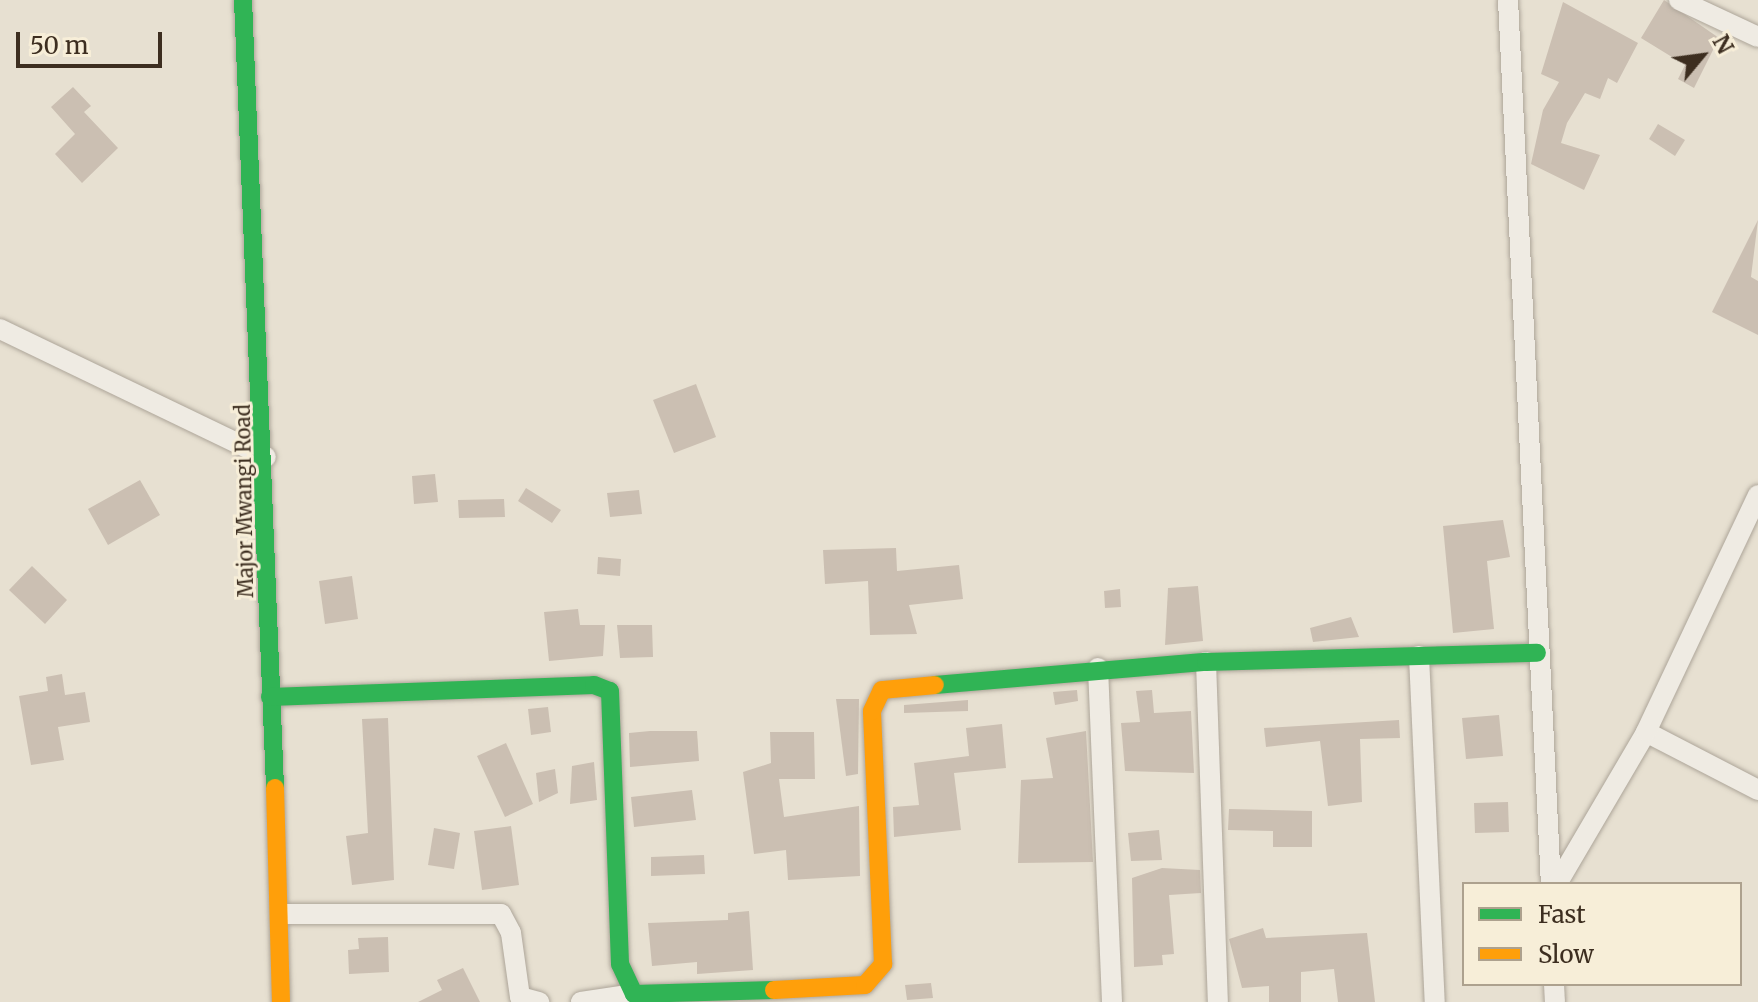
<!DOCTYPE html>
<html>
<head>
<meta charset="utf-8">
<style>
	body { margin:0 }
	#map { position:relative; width:1758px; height:1002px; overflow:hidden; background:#e7e0d1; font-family:Merriweather,serif }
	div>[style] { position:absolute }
	.building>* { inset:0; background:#cbbfb2 }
	.roads { filter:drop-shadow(0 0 2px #ada599) drop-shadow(0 0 2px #ada599) }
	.street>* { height:20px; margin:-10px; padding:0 10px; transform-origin:10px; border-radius:10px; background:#efebe3 }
	.fast>* { height:18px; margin:-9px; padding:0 9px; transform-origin:9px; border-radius:9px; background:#30b455 }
	.slow>* { height:18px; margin:-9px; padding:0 9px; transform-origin:9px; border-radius:9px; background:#ff9f0a }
	span { translate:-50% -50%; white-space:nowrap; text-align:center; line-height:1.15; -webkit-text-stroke:6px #f7eed8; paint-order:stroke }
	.street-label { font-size:20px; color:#3d2e20 }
	.legend { position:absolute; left:1462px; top:882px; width:280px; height:104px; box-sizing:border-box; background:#f7eed8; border:2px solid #ada18e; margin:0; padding:10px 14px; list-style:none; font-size:24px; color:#3d2e20 }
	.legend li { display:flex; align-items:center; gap:16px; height:40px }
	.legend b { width:40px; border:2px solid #ada18e }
	.north { position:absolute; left:1662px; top:16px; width:80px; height:80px; -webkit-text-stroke:6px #f7eed8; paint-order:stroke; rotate:61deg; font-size:22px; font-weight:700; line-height:32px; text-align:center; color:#3d2e20 }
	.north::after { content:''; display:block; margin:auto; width:28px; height:36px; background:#3d2e20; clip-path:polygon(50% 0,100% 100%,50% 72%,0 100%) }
	.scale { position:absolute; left:16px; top:32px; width:146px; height:36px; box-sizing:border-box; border:4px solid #3d2e20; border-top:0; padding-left:10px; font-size:24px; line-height:28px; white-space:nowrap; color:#3d2e20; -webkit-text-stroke:6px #f7eed8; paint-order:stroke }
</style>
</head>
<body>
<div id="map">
	<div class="building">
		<div style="clip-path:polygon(1664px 0,1719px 38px,1694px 88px,1678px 79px,1685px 65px,1641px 38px)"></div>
		<div style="clip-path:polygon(1563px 2px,1638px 43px,1617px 83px,1608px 78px,1600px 99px,1585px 93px,1567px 123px,1561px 143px,1600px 155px,1584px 190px,1531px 164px,1543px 110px,1559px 82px,1541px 74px)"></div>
		<div style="clip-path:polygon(73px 87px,91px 106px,84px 112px,118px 148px,82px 183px,55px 154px,75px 134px,51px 107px)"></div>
		<div style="clip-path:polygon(1658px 124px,1685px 140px,1675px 156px,1649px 139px)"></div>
		<div style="clip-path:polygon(1758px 220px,1751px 277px,1758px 281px,1758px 335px,1712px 312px)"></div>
		<div style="clip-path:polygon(696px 384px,716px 437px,674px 453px,653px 400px)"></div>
		<div style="clip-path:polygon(435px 474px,438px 502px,414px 504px,412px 476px)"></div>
		<div style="clip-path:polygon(140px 480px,160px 515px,108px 545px,88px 509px)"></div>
		<div style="clip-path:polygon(526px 488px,561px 510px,552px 523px,518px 501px)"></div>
		<div style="clip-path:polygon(639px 490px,642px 514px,610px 517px,607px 493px)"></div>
		<div style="clip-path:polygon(504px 499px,505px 517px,459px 518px,458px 500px)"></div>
		<div style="clip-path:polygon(1503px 520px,1510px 557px,1487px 561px,1494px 629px,1453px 633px,1443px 526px)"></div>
		<div style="clip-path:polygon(896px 548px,897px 571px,959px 565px,963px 599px,909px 605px,917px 634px,870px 635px,868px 581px,825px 584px,823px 550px)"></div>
		<div style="clip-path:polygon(598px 557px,621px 559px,620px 576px,597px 574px)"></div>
		<div style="clip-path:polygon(32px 566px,67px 600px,45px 624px,9px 590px)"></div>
		<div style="clip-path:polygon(352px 576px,358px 619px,325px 624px,319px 581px)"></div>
		<div style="clip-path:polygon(1198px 586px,1203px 641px,1165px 645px,1168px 588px)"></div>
		<div style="clip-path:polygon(1120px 589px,1121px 607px,1105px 608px,1104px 591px)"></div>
		<div style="clip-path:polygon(578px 609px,580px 625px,605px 625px,603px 656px,549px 661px,544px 612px)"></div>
		<div style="clip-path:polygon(1351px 617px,1359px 637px,1313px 642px,1310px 628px)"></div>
		<div style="clip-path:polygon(617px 625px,652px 625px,653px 657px,620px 658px)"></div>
		<div style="clip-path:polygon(62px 674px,65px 695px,85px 692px,90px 722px,58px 727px,64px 760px,31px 765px,19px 696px,48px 691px,46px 677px)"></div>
		<div style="clip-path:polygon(1077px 690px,1078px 701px,1055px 705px,1053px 692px)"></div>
		<div style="clip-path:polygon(1152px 690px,1154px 713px,1191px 711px,1194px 773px,1125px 771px,1121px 723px,1140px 722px,1136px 691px)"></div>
		<div style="clip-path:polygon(836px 699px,859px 699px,858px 774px,846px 776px)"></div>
		<div style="clip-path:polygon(968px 700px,968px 711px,904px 713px,904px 705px)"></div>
		<div style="clip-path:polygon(548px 707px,551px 732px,531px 735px,528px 709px)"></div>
		<div style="clip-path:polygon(1499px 715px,1503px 756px,1466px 759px,1462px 718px)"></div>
		<div style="clip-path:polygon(388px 718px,394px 880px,352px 885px,346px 836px,368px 833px,362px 719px)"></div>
		<div style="clip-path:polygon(1399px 720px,1400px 738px,1360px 739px,1362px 802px,1328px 806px,1320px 741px,1266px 747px,1264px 728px)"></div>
		<div style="clip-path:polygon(1002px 724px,1006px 768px,954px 773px,961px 830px,894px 837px,893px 807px,919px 805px,914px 763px,969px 756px,966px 728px)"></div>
		<div style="clip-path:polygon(650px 731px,697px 731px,699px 761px,630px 767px,629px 733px)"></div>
		<div style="clip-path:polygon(1086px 731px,1093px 862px,1018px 863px,1021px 780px,1053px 778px,1046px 738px)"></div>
		<div style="clip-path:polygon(770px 732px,814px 732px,815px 779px,779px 779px,784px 817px,859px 806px,860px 876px,788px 880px,786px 850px,754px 854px,743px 772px,771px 763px)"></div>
		<div style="clip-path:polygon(506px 743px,533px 804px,505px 817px,477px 756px)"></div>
		<div style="clip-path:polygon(594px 762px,597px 800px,570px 804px,572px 766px)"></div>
		<div style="clip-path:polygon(555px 769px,558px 793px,539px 802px,536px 773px)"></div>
		<div style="clip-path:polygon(692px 790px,696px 820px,634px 827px,631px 797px)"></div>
		<div style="clip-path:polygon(1508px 802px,1509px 832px,1475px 833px,1474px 803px)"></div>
		<div style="clip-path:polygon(1229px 809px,1312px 811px,1312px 847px,1273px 847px,1273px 831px,1228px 830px)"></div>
		<div style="clip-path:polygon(511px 826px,519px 885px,482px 890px,474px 831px)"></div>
		<div style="clip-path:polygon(434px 828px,460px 833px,454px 869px,428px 865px)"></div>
		<div style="clip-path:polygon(1159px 830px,1162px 860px,1131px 861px,1128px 833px)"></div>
		<div style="clip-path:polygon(704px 855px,705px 874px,651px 876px,651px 857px)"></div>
		<div style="clip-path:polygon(1162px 868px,1200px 870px,1201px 893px,1169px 895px,1174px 954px,1162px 955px,1163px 965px,1134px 967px,1132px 878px)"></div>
		<div style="clip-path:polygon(749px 911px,753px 970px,697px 974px,697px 962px,652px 966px,648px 923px,728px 920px,728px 913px)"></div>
		<div style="clip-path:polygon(1263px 928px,1266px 938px,1367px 933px,1375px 1002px,1338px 1002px,1334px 969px,1301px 972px,1301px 1002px,1269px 1002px,1269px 986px,1242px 988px,1229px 939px)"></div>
		<div style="clip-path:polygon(388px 937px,389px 972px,349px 974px,348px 950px,359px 949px,358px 938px)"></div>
		<div style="clip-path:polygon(463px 968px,480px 1002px,418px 1002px,442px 990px,437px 980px)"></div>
		<div style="clip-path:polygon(931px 983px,933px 998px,907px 1000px,905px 985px)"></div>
	</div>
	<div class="roads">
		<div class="street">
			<div style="left:1508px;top:0;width:885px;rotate:87.22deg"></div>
			<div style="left:1679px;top:0;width:87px;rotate:25.1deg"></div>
			<div style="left:0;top:329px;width:295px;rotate:25.7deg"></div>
			<div style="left:1419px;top:656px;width:346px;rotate:87.4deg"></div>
			<div style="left:1206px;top:662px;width:340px;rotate:88deg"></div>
			<div style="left:1098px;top:668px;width:334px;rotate:87.6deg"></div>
			<div style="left:1646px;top:732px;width:126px;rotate:27.4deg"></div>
			<div style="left:1557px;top:884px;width:176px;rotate:-59.6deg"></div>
			<div style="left:1646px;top:732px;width:262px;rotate:-64.7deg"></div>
			<div style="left:280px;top:914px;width:221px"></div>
			<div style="left:501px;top:914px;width:21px;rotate:62deg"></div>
			<div style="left:511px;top:933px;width:65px;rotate:82deg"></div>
			<div style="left:520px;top:997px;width:20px;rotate:15deg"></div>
			<div style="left:1554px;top:984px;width:18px;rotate:87deg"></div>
			<div style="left:581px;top:1002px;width:54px;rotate:-8.6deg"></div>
		</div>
		<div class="fast">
			<div style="left:243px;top:0;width:789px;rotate:87.67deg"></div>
			<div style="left:935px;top:685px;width:272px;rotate:-4.9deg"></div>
			<div style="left:1206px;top:662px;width:331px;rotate:-1.6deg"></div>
			<div style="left:270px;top:697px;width:324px;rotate:-2.1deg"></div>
			<div style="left:594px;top:685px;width:17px;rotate:21deg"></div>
			<div style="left:610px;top:691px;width:273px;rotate:87.9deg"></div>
			<div style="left:620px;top:964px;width:33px;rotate:65deg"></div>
			<div style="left:634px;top:994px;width:140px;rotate:-1.6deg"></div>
		</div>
		<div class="slow">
			<div style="left:275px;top:788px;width:214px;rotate:88.4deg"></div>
			<div style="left:774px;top:990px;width:91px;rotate:-3.1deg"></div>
			<div style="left:865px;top:985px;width:28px;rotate:-49deg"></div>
			<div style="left:883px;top:964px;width:253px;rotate:-92.5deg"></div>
			<div style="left:872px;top:711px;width:23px;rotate:-65deg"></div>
			<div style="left:882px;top:690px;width:53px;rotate:-5.4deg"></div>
		</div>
	</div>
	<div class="street-label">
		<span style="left:244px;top:501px;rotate:-91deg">Major Mwangi Road</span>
	</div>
	<ul class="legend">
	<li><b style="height:10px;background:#30b455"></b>Fast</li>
	<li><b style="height:10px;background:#ff9f0a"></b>Slow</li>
	</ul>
	<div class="north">N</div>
	<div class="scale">50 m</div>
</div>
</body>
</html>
